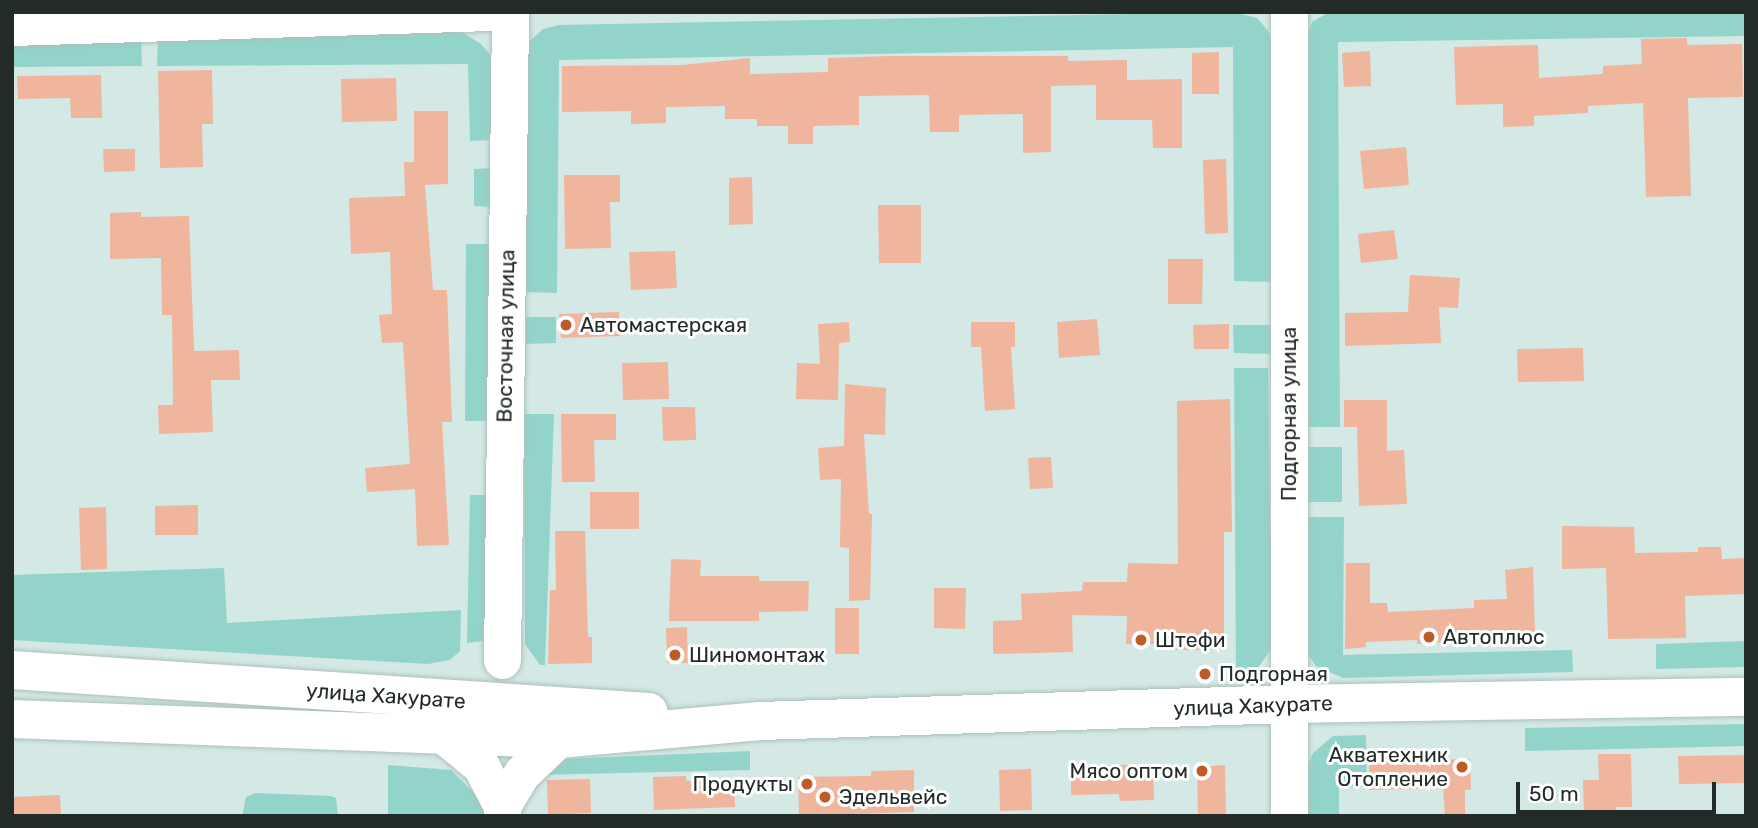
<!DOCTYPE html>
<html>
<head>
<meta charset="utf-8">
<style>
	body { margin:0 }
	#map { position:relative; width:1758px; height:828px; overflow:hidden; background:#d4e8e5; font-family:Rubik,sans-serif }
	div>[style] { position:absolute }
	.green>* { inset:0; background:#92d4ca }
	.building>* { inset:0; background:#f0b59d }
	.roads { filter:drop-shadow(0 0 2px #acc0bc) drop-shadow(0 0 2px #acc0bc) }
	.minor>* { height:37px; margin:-18.5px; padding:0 18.5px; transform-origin:18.5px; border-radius:18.5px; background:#fff }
	.major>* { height:38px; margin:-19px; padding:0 19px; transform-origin:19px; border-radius:19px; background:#fff }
	.dots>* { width:19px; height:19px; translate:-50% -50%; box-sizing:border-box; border:4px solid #fff; border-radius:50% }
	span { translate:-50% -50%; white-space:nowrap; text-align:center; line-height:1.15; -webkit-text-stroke:6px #fff; paint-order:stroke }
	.poi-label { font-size:21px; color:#232b29 }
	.left { translate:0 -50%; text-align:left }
	.right { translate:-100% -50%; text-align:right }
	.street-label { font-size:21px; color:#232b29 }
	.frame { position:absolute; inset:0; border:14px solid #232b29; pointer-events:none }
	.scale { position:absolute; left:1516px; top:782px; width:200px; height:32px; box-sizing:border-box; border:4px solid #232b29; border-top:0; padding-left:9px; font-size:21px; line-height:24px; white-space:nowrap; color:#232b29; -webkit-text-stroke:5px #fff; paint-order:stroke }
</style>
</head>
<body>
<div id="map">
	<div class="green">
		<div style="clip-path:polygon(1233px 12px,1257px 18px,1269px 32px,1272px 43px,1276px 282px,1234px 281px,1233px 47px,559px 60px,557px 293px,525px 292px,526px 54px,528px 43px,543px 29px,559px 25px)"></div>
		<div style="clip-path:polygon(1329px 12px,1746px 12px,1746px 36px,1338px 42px,1340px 427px,1304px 427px,1304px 45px,1312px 22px)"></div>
		<div style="clip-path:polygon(458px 30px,481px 44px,492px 57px,496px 140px,470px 141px,468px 64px,157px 66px,158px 39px)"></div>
		<div style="clip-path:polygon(141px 38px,142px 66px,12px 67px,12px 42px)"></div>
		<div style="clip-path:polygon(495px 168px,495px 207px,474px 206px,474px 169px)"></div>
		<div style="clip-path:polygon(466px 244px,492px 244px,492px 421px,465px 421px)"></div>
		<div style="clip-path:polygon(526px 317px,556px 317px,556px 343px,526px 344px)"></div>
		<div style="clip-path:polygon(1233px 325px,1271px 325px,1271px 354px,1234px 353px)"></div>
		<div style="clip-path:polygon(1234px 368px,1268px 368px,1272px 648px,1257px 669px,1236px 670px)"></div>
		<div style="clip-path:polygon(524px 414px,554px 414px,545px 665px,540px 665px,525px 644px)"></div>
		<div style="clip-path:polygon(1304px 447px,1342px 447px,1342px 502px,1305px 502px)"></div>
		<div style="clip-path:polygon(470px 495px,489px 495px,491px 640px,467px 643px)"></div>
		<div style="clip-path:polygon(1306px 517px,1344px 517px,1343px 655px,1572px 650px,1573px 672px,1343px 678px,1316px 666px,1305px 650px)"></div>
		<div style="clip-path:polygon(224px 568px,227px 623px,461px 610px,460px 651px,450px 660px,428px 664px,12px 640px,12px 575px)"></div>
		<div style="clip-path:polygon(1746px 641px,1746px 667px,1656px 669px,1656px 644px)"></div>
		<div style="clip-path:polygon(1746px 724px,1746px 746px,1525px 751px,1525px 728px)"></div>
		<div style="clip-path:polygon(1366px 735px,1367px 787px,1339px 788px,1339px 816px,1307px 816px,1306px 770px,1313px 753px,1333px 736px)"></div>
		<div style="clip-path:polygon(750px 751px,750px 770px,536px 775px,548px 764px,565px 759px)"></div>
		<div style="clip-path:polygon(388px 765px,451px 770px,482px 801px,487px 816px,388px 816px)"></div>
		<div style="clip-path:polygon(256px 793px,331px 796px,336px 798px,338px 816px,242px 816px,246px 797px)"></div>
	</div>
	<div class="building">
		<div style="clip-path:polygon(1687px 38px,1687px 45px,1742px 44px,1743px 97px,1688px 98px,1691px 196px,1646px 197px,1643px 103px,1588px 106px,1588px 113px,1534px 116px,1534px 126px,1503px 127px,1503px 104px,1456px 105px,1454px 47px,1538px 45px,1539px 78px,1603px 74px,1603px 66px,1642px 64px,1641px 39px)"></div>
		<div style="clip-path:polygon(1370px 51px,1371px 86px,1344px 87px,1342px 53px)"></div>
		<div style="clip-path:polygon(1219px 52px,1219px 94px,1192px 94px,1192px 53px)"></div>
		<div style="clip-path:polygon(891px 56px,1068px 56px,1068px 61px,1127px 60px,1127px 80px,1182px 79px,1182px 148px,1153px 148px,1152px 120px,1096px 120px,1096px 85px,1051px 86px,1051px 152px,1023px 153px,1023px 114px,959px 115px,959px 132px,930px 132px,929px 95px,859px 96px,859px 125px,813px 126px,813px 144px,788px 144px,788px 126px,757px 126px,757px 119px,725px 119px,725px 106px,666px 107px,666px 123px,631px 124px,631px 111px,562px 112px,562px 66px,683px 65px,750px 58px,750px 74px,828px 72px,828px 58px)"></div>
		<div style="clip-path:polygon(212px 70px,213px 124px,202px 124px,203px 167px,160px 168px,158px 71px)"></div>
		<div style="clip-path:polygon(101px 75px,102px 118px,71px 118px,70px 98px,18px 99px,17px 76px)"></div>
		<div style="clip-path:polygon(396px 78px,397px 121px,342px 122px,341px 79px)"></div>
		<div style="clip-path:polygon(414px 111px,448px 111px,448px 184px,425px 185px,433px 290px,447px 290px,452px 422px,442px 422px,449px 545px,417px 546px,415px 489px,367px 492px,365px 468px,410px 464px,403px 342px,382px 343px,379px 315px,392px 314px,390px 252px,351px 254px,349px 198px,405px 196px,404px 162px,414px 162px)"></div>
		<div style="clip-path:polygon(1406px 147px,1409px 185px,1364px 189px,1360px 151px)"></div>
		<div style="clip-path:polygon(103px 149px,135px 149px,135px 171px,104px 172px)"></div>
		<div style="clip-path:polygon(1226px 159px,1228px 233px,1205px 234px,1203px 160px)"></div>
		<div style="clip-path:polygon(564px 175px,620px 175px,620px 202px,610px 202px,611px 248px,565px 249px)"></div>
		<div style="clip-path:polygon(752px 177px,753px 224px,729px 225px,729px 178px)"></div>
		<div style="clip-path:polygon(878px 205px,921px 205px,921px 263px,879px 263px)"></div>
		<div style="clip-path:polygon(141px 212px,141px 217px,189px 216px,194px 351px,239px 350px,240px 380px,211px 380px,213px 432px,159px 434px,158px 405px,173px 405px,172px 315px,162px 315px,161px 258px,110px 259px,110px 213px)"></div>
		<div style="clip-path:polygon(1394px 230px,1398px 259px,1361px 263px,1358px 234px)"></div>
		<div style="clip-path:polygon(675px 251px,677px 288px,631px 290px,629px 252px)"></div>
		<div style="clip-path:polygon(1168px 259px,1203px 259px,1202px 304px,1168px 304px)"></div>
		<div style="clip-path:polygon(1410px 275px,1460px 278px,1458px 308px,1439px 307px,1441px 343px,1345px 346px,1345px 313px,1408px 312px)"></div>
		<div style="clip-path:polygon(619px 312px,620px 336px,561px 338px,559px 314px)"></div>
		<div style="clip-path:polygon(1097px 319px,1100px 355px,1059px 358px,1057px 322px)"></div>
		<div style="clip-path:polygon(849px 322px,850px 342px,839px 343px,838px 400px,796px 399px,797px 363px,820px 364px,818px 324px)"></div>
		<div style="clip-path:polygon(971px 322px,1015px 322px,1015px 347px,1011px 347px,1015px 409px,985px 411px,981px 347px,971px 347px)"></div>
		<div style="clip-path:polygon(1229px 324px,1229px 349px,1194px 349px,1193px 325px)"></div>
		<div style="clip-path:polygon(1583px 348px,1584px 381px,1518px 382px,1517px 349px)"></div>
		<div style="clip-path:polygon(668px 362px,669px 399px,623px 400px,622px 363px)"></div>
		<div style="clip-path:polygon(845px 384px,886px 388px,885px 435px,864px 434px,869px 514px,872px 514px,870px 600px,849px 601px,849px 548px,840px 547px,841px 479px,820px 480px,818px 448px,844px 446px)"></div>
		<div style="clip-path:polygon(1230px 399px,1232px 532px,1224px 532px,1224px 650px,1157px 650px,1157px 644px,1126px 644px,1127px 616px,1072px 615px,1073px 652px,993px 654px,993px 621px,1022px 620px,1021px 594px,1082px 591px,1083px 582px,1127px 582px,1128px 563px,1178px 564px,1177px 401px)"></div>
		<div style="clip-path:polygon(1344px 400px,1387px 400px,1387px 451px,1404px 450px,1407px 504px,1359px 506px,1357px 427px,1344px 427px)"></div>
		<div style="clip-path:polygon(662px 407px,695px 407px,696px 440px,663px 441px)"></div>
		<div style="clip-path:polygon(561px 414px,616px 414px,616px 440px,594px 440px,595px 482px,562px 482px)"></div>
		<div style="clip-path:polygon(1051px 457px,1053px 488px,1030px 489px,1028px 458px)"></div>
		<div style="clip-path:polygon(590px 492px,639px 492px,639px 529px,590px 529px)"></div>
		<div style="clip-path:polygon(198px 505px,198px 535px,155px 535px,155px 506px)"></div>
		<div style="clip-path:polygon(106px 507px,107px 569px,81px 570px,79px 508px)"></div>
		<div style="clip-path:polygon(1562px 526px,1634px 527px,1635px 553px,1698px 552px,1698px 547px,1721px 547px,1722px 559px,1746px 558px,1746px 594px,1685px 596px,1686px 638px,1608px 639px,1606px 568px,1562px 569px)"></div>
		<div style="clip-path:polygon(555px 531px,585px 531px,588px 637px,592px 637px,592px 663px,548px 664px,550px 590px,556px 590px)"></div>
		<div style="clip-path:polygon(671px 559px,701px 560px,700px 576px,759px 576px,759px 581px,809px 581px,808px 611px,759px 612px,759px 621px,669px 621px)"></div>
		<div style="clip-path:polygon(1346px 563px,1370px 563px,1370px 603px,1387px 603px,1388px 612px,1474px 608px,1474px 600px,1507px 599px,1505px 570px,1533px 567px,1535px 639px,1417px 644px,1417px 640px,1366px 642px,1366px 647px,1345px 649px)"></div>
		<div style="clip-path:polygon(934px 588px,966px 588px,965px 629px,934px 628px)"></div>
		<div style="clip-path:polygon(835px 608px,859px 608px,859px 654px,835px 654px)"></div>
		<div style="clip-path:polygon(687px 627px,688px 663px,667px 663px,666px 628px)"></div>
		<div style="clip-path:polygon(1598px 754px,1631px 754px,1632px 807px,1616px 807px,1617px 816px,1584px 816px,1583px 780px,1599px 780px)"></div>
		<div style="clip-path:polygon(1423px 755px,1423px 760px,1470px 759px,1471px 790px,1465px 790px,1465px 816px,1445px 816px,1443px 788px,1369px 790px,1369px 757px)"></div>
		<div style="clip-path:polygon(1746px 755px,1746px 783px,1679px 784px,1678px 756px)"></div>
		<div style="clip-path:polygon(1109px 765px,1153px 765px,1154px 800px,1120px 801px,1119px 794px,1071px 795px,1071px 766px)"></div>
		<div style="clip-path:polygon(1225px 765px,1226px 816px,1198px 816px,1197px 767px)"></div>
		<div style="clip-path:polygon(1031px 769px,1032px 810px,1000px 811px,999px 770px)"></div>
		<div style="clip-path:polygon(914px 770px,914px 812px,799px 816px,798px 777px,871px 776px,871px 771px)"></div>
		<div style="clip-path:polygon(686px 776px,686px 781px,734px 780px,735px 807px,654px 810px,653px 777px)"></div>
		<div style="clip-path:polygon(590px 779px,591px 813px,548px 815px,547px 780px)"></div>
		<div style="clip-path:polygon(60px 795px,61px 816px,12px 816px,12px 797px)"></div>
	</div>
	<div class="roads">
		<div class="minor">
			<div style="left:12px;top:27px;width:480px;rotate:-1.8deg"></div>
			<div style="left:502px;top:660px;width:648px;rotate:-89.29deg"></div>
			<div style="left:441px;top:733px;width:52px;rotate:39.5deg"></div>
			<div style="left:481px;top:766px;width:45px;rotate:62.3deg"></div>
			<div style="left:502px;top:806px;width:10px;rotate:90deg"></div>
			<div style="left:502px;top:806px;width:39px;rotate:-59deg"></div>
			<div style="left:522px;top:773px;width:50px;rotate:-43.4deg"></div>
			<div style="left:1289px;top:816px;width:804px;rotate:-90deg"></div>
		</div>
		<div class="major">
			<div style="left:12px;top:670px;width:638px;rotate:3.77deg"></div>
			<div style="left:12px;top:719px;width:546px;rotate:2.1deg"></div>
			<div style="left:558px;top:739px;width:203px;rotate:-5.1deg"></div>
			<div style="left:760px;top:721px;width:528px;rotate:-1.84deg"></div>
			<div style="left:1288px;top:704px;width:458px;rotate:-0.9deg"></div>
		</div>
	</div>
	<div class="dots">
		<div style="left:566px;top:325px;background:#bf5a29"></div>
		<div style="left:1429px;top:637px;background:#bf5a29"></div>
		<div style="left:1141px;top:640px;background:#bf5a29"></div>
		<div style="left:675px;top:655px;background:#bf5a29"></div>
		<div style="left:1205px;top:674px;background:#bf5a29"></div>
		<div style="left:1462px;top:767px;background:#bf5a29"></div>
		<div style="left:1202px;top:771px;background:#bf5a29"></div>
		<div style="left:807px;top:784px;background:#bf5a29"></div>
		<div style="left:825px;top:797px;background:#bf5a29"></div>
	</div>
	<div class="poi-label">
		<span class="left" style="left:580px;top:325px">Автомастерская</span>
		<span class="left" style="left:1443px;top:637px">Автоплюс</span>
		<span class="left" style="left:1155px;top:640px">Штефи</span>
		<span class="left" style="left:689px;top:655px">Шиномонтаж</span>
		<span class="left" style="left:1219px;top:674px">Подгорная</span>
		<span class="right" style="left:1448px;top:767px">Акватехник<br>Отопление</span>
		<span class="right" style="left:1188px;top:771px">Мясо оптом</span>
		<span class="right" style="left:793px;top:784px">Продукты</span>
		<span class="left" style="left:839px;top:797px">Эдельвейс</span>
	</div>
	<div class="street-label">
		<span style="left:506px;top:336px;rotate:-89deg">Восточная улица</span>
		<span style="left:1289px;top:414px;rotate:-90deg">Подгорная улица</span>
		<span style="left:386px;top:696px;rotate:4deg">улица Хакурате</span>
		<span style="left:1253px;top:706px;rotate:-2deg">улица Хакурате</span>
	</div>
	<div class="frame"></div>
	<div class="scale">50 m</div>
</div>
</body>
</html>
